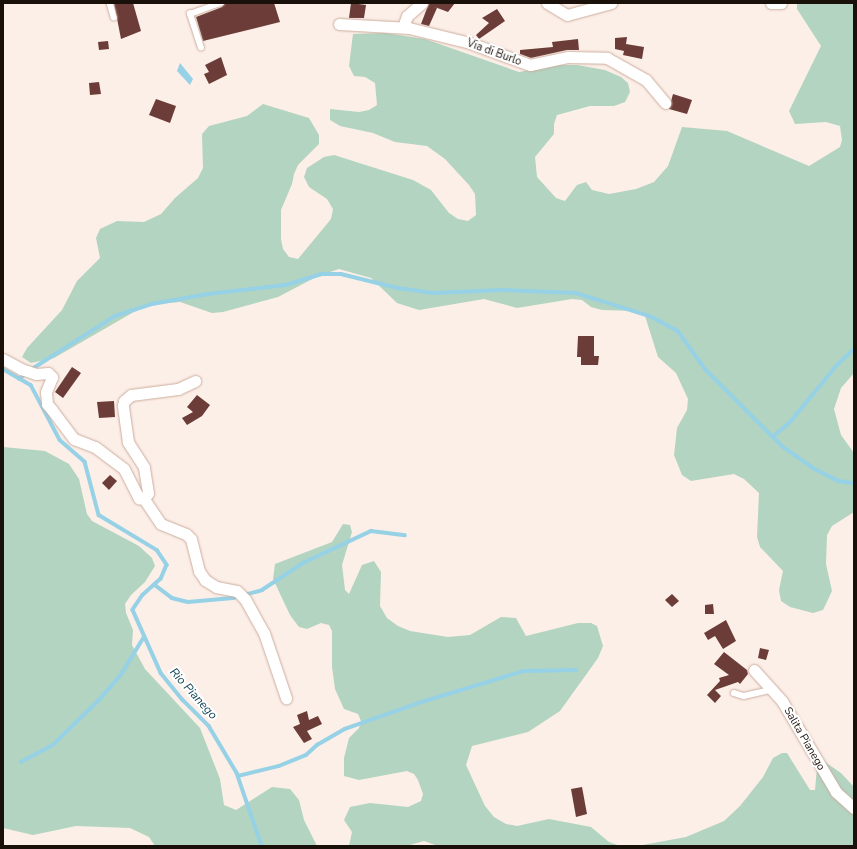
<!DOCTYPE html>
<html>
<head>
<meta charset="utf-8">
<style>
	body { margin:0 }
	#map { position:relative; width:857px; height:849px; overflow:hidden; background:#fcefe8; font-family:"Nunito Sans",sans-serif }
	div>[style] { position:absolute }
	.green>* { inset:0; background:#b2d4c1 }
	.water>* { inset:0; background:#96d1e6 }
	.stream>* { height:3.5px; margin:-1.75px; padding:0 1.75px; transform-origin:1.75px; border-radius:1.75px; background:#96d1e6 }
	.building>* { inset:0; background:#6b3c38 }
	.roads { filter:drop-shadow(0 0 1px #ccad9d) drop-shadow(0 0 1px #ccad9d) }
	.lane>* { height:5.5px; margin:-2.75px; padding:0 2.75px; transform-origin:2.75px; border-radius:2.75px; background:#fff }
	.street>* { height:11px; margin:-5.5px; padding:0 5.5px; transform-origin:5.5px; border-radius:5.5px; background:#fff }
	span { translate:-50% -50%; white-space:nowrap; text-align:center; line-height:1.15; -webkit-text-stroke:4px #fff; paint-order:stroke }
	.street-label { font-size:11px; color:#1a100a }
	.water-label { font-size:12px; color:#114554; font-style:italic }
	.frame { position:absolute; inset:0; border:4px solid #1a100a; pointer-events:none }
</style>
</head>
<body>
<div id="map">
	<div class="green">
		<div style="clip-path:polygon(797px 3px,854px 3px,854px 373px,841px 388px,834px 409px,841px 435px,854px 453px,854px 512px,832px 526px,827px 535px,826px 564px,832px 591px,823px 610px,813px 613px,790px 607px,781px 601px,779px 590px,783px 571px,760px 547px,757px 537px,759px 493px,744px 479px,734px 474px,691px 481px,682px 475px,674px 455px,677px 428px,687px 410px,688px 399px,676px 373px,658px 357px,645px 316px,635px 311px,602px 310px,591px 307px,582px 300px,572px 299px,517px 308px,484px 299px,419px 310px,397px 303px,371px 278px,339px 269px,318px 276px,278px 297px,223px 312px,212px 313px,180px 302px,146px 305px,54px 358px,31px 363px,22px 357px,27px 348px,62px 310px,77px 281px,100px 258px,96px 238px,100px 229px,117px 221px,144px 222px,161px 214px,175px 198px,198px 178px,203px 168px,202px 134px,209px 126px,247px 116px,263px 104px,309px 118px,319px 135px,319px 144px,298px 165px,294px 174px,292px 184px,281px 210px,281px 239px,283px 249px,289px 257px,298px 259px,331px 219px,333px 209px,327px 199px,309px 187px,304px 177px,307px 168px,324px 157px,334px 155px,413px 180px,431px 190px,449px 213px,458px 219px,468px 221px,476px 215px,475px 194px,469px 185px,445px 159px,427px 146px,395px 142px,373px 133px,340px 126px,330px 120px,330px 109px,359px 112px,369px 110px,377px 105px,375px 83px,365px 77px,354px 76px,349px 66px,353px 34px,385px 33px,425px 39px,519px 72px,557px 65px,577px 65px,605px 70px,621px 77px,628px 83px,630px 92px,625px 102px,614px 106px,590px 106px,557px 115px,554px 124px,554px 134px,535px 157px,537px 177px,556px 198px,565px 201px,577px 185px,586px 182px,592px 190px,609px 194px,636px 189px,654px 182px,668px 166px,682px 127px,727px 131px,809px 166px,840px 147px,842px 140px,840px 126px,826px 122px,795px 124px,789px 111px,821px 46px,797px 9px)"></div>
		<div style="clip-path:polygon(3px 447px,45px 451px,69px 464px,79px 479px,87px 514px,92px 521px,139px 546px,152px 558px,155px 566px,145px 582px,131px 595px,125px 604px,126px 613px,133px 630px,132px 645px,145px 669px,200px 728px,220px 779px,224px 805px,236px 810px,272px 787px,290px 789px,299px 800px,304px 820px,317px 846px,155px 846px,149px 837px,130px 828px,76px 826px,33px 835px,3px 828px)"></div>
		<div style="clip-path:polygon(343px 524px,350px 525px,352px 532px,342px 565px,345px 590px,349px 594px,362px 565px,374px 561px,381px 572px,380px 606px,387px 618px,398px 626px,410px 631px,448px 637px,470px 635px,501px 617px,516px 618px,526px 636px,578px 623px,591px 623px,597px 626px,603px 646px,598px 658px,560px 711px,528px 732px,472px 746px,466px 765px,485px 806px,494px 817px,506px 824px,517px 826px,549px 819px,591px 827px,609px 842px,620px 846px,438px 846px,424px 841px,406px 846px,349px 846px,352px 832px,344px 820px,350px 807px,370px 803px,408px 807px,421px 801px,423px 794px,418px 780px,414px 774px,407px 771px,359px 780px,344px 776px,344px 758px,349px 738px,359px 728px,361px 721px,358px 714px,344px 709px,335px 689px,332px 667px,332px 631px,329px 625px,321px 623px,307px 629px,299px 627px,290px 615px,273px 579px,275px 564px,332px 542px)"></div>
		<div style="clip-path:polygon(782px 753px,787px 753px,810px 790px,815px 790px,817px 768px,825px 762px,841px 773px,854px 787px,854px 846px,637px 846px,686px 837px,724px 821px,740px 806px,763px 777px,773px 758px)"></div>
	</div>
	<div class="water">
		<div style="clip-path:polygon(180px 63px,193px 79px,190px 85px,177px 71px)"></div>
	</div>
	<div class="stream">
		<div style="left:3px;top:369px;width:32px;rotate:30deg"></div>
		<div style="left:31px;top:385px;width:62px;rotate:62.2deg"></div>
		<div style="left:60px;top:440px;width:33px;rotate:41deg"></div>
		<div style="left:85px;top:462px;width:55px;rotate:75.2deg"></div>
		<div style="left:99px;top:515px;width:68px;rotate:31.1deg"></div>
		<div style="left:157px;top:550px;width:18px;rotate:56deg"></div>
		<div style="left:167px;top:565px;width:15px;rotate:113deg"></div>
		<div style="left:161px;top:579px;width:24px;rotate:138deg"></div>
		<div style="left:143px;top:595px;width:18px;rotate:124deg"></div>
		<div style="left:133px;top:610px;width:69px;rotate:66deg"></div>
		<div style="left:161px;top:673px;width:35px;rotate:51deg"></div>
		<div style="left:183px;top:700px;width:37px;rotate:45deg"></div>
		<div style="left:209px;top:726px;width:55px;rotate:59.2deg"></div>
		<div style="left:237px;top:773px;width:77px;rotate:71.1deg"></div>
		<div style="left:32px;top:369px;width:98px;rotate:-32.6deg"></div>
		<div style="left:115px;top:316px;width:39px;rotate:-18deg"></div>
		<div style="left:152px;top:304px;width:57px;rotate:-10.1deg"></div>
		<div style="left:208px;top:294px;width:79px;rotate:-6.6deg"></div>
		<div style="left:286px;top:285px;width:37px;rotate:-17deg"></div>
		<div style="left:321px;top:274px;width:20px"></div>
		<div style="left:341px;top:274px;width:59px;rotate:13.8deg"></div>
		<div style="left:398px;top:288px;width:35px;rotate:8deg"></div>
		<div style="left:433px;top:293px;width:70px;rotate:-2.5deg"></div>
		<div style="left:503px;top:290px;width:73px;rotate:2.4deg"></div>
		<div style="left:576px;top:293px;width:77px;rotate:17.3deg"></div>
		<div style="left:650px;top:316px;width:32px;rotate:28deg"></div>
		<div style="left:678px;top:331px;width:48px;rotate:54.3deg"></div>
		<div style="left:706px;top:370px;width:107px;rotate:45deg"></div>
		<div style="left:782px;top:446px;width:38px;rotate:35deg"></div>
		<div style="left:813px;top:468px;width:29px;rotate:27deg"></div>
		<div style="left:839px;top:481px;width:15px;rotate:8deg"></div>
		<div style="left:19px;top:379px;width:10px;rotate:-37deg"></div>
		<div style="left:774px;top:436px;width:21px;rotate:-41deg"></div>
		<div style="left:790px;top:422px;width:74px;rotate:-50.5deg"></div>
		<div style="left:837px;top:365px;width:23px;rotate:-43deg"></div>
		<div style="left:155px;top:585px;width:21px;rotate:37deg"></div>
		<div style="left:172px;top:598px;width:16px;rotate:14deg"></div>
		<div style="left:188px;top:602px;width:45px;rotate:-5.1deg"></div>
		<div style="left:233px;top:598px;width:30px;rotate:-15deg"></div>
		<div style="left:262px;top:590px;width:49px;rotate:-33.4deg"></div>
		<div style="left:303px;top:563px;width:75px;rotate:-25.2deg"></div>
		<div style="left:371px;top:531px;width:34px;rotate:7deg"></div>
		<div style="left:21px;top:762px;width:36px;rotate:-28deg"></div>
		<div style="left:53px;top:745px;width:64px;rotate:-44.4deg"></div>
		<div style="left:99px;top:700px;width:32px;rotate:-49deg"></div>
		<div style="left:120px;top:676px;width:46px;rotate:-58.4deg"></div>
		<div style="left:238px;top:776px;width:42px;rotate:-13.7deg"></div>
		<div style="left:279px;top:766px;width:29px;rotate:-22deg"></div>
		<div style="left:306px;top:755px;width:15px;rotate:-42deg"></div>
		<div style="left:317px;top:745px;width:32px;rotate:-30deg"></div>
		<div style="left:345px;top:729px;width:85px;rotate:-19.3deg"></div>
		<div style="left:425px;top:701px;width:103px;rotate:-16.9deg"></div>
		<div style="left:524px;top:671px;width:52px;rotate:-1.1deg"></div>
	</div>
	<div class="building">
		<div style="clip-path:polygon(114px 3px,133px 3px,141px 31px,121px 39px)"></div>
		<div style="clip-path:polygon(225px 3px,274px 3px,280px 22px,203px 41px,196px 17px,222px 7px)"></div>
		<div style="clip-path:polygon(351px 3px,366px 5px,364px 18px,349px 18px)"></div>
		<div style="clip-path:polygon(429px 3px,455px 3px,448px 12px,432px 6px,437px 8px,429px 26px,421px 24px)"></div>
		<div style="clip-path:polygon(497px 9px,505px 21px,479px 39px,476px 35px,489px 23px,482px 18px)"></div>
		<div style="clip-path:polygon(627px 37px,626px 44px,644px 47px,642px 59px,623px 55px,624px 51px,615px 49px,615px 38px)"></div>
		<div style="clip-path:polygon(578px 39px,579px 50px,567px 50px,531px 58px,520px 54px,520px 50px,553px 47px,552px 42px)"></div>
		<div style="clip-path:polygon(108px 41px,109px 49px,99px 50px,98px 42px)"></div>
		<div style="clip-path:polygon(221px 57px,227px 75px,209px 84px,204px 74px,209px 72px,205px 65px)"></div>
		<div style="clip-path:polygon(99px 82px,101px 94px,90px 95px,89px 83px)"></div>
		<div style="clip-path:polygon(673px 94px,692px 100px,687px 114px,669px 109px)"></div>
		<div style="clip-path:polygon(156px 99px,176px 106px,170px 123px,149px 115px)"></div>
		<div style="clip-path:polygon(578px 336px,594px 336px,594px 356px,599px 356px,598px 365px,581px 365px,581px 357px,577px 357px)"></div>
		<div style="clip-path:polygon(72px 367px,81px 373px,63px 398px,55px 392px)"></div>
		<div style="clip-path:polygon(197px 395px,210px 405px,202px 416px,187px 425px,182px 418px,193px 412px,187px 407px)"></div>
		<div style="clip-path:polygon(114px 401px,115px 417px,99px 418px,97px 402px)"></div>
		<div style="clip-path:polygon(110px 475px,117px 481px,109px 490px,102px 483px)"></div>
		<div style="clip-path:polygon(672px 594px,679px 601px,672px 607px,665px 600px)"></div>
		<div style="clip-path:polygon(713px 604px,714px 614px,705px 614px,705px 605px)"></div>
		<div style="clip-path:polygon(726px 620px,736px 641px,723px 649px,715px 636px,708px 640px,704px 633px)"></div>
		<div style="clip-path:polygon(760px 648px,769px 650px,766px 660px,758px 658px)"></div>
		<div style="clip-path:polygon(724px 652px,747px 670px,748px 674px,740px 684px,738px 682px,715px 690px,721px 696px,715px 703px,707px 695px,720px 681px,719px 678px,729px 675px,714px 664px)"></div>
		<div style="clip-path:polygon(307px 711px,309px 720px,318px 716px,322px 724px,307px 731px,312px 739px,304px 743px,293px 727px,300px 724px,297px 715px)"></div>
		<div style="clip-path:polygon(582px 787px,587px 814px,576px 817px,571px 789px)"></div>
	</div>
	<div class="roads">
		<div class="lane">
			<div style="left:110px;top:3px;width:15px;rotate:74deg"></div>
			<div style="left:201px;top:48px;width:36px;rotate:-108deg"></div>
			<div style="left:190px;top:14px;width:33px;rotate:-20deg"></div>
			<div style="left:734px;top:693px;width:10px;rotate:17deg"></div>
			<div style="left:744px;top:696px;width:28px;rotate:-13deg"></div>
		</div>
		<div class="street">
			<div style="left:547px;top:3px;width:23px;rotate:31deg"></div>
			<div style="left:567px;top:15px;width:46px;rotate:-15.3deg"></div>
			<div style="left:771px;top:3px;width:10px"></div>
			<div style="left:339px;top:24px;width:70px;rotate:3.3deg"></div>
			<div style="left:409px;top:28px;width:63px;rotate:13.8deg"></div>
			<div style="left:470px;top:43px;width:64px;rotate:20.1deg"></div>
			<div style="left:530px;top:65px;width:39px;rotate:-12deg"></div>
			<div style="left:568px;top:57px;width:39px;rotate:1deg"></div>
			<div style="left:607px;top:58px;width:45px;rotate:29.4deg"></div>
			<div style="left:646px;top:80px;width:30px;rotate:50deg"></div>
			<div style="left:403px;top:27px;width:12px;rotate:-70deg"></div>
			<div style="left:407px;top:16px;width:20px;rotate:-41deg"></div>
			<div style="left:3px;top:359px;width:21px;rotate:29deg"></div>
			<div style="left:21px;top:369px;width:16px;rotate:18deg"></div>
			<div style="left:36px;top:374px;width:12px;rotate:-5deg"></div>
			<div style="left:48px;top:373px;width:6px;rotate:45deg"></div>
			<div style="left:52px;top:377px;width:16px;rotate:112deg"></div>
			<div style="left:46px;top:392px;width:12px;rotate:85deg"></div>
			<div style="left:47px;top:404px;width:8px;rotate:50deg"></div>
			<div style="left:52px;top:410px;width:36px;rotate:53deg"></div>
			<div style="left:74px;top:439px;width:22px;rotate:21deg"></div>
			<div style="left:95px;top:447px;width:36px;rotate:37deg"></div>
			<div style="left:124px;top:469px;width:33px;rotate:63deg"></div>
			<div style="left:139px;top:498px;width:5px;rotate:11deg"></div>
			<div style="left:144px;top:499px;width:7px;rotate:-56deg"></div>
			<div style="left:148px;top:493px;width:26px;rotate:-99deg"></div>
			<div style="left:144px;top:467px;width:30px;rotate:-123deg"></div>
			<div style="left:128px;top:442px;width:37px;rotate:-98deg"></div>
			<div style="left:123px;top:405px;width:4px;rotate:-76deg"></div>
			<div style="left:124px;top:401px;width:9px;rotate:-41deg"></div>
			<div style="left:131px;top:395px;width:47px;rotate:-7.3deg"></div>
			<div style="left:178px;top:389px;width:19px;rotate:-25deg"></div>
			<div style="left:144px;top:499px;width:30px;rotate:56deg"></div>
			<div style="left:161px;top:524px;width:27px;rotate:22deg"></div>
			<div style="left:186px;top:534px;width:7px;rotate:45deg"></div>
			<div style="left:191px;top:539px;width:33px;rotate:76deg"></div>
			<div style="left:199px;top:571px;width:11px;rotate:56deg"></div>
			<div style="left:205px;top:580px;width:13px;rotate:32deg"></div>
			<div style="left:216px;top:587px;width:21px;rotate:11deg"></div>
			<div style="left:237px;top:591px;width:11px;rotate:45deg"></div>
			<div style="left:245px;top:599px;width:39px;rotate:61deg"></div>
			<div style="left:264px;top:633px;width:69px;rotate:71.3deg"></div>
			<div style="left:754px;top:670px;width:42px;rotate:47.9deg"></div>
			<div style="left:782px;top:701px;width:106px;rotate:59.3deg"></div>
			<div style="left:836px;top:792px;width:24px;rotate:42deg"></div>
		</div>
	</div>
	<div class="street-label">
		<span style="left:494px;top:53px;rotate:20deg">Via di Burlo</span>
		<span style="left:804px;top:739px;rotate:60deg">Salita Pianego</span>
	</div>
	<div class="water-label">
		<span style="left:193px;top:694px;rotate:48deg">Rio Pianego</span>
	</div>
	<div class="frame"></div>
</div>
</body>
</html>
